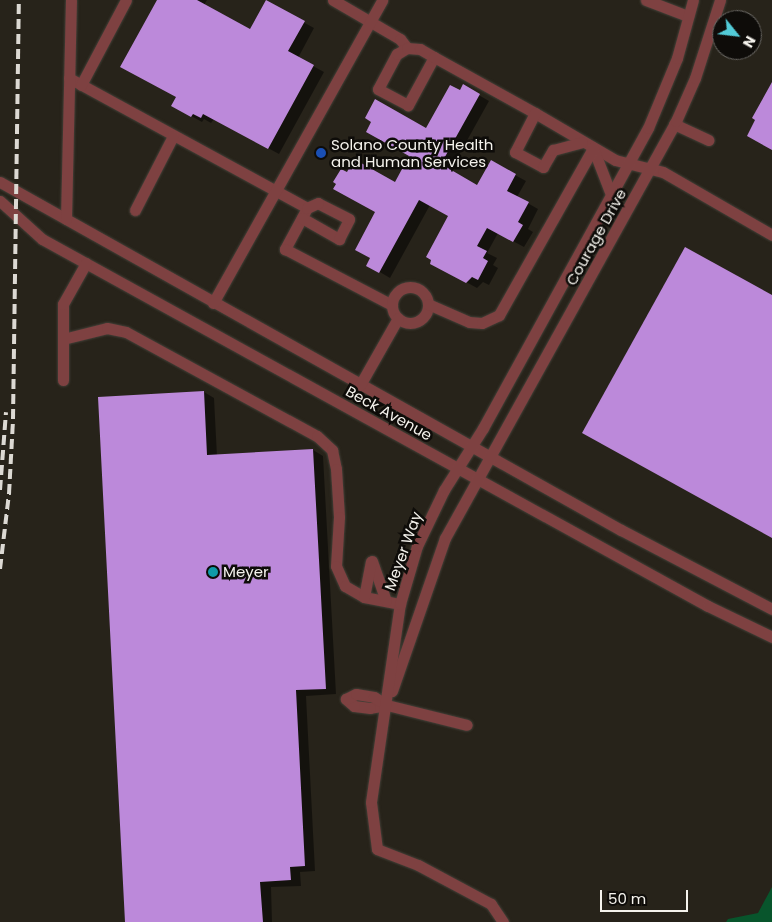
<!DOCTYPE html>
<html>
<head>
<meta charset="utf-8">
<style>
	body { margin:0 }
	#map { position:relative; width:772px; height:922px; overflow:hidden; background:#27231a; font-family:Poppins,sans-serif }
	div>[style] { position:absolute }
	.green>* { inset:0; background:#08552c }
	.shadow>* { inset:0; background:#0007 }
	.building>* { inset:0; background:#bc89da }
	.roads { filter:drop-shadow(0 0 1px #444038) drop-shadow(0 0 1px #444038) }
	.minor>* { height:11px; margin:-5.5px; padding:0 5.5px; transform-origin:5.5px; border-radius:5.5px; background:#7e4141 }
	.minor>.ring { margin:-5.5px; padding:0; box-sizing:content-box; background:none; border:11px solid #7e4141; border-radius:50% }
	.rail>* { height:4px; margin-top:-2px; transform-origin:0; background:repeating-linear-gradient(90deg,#dcd9d3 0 10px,transparent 0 15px) }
	.dots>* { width:14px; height:14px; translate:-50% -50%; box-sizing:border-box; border:2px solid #0e0c09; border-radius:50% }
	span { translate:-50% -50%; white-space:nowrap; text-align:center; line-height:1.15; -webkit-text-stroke:5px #0e0c09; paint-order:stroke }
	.poi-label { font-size:15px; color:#f5f3ed }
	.left { translate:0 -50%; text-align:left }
	.street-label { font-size:15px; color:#f5f3ed }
	.north { position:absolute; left:712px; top:10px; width:50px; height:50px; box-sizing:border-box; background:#0e0c09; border:1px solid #6a6864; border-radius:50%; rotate:119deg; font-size:14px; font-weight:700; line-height:20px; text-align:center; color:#f5f3ed }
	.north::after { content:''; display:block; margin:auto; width:18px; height:22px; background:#52cbd7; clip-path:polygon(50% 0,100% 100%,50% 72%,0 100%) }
	.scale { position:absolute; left:600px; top:890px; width:88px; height:22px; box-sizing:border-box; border:2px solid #f5f3ed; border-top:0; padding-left:6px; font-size:15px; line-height:18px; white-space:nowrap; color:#f5f3ed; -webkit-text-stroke:4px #0e0c09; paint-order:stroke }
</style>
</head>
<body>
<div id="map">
	<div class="green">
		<div style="clip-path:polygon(772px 887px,772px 922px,726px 922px,728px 919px,758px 913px)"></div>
	</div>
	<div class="shadow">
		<div style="clip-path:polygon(158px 0,207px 0,204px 5px,251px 31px,266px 2px,314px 28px,298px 58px,324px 72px,279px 154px,214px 119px,211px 123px,204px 119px,202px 122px,173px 106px,177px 97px)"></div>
		<div style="clip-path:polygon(463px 86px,489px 101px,450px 171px,478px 186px,491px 162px,526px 181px,517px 197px,538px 209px,528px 229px,533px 232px,524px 247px,498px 233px,487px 253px,497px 258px,493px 265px,498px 268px,489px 285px,483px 282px,477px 288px,431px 263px,450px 215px,430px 205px,390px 278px,368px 265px,372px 258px,377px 212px,347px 174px,395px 184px,427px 129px)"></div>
		<div style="clip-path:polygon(204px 392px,214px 398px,217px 456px,313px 450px,323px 456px,336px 694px,306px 696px,315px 871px,300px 872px,301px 886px,271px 887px,272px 922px,127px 922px)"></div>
	</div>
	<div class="building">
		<div style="clip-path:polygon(157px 0,197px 0,250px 29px,266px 0,305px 21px,288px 51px,314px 65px,268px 149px,203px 114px,201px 118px,193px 114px,191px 117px,171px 106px,176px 97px,120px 67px)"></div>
		<div style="clip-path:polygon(772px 82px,772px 150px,747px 136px,755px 120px,752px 118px)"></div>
		<div style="clip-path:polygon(463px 84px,480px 94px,441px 164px,477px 185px,491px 160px,516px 174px,507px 191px,529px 202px,518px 222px,523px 225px,513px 242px,487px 228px,477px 246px,487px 251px,483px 258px,488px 261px,478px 280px,472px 277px,466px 283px,430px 264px,431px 260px,426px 257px,448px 216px,419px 200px,379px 273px,366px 266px,370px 258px,355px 250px,375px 212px,333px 189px,336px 184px,333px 182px,341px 169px,347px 172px,354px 159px,395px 182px,409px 156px,366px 132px,371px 122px,365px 118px,375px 99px,426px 128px,450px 85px,460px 90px)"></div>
		<div style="clip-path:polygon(685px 247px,772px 295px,772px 538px,582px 433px)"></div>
		<div style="clip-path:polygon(204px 391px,207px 455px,313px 449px,326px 689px,296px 690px,305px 866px,290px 867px,291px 880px,260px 882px,263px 922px,125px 922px,98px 397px)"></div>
	</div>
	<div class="roads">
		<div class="minor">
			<div style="left:333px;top:0;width:78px;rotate:30.2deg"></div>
			<div style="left:400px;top:39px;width:11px;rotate:52deg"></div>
			<div style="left:646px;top:0;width:45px;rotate:20.9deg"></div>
			<div style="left:434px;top:57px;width:55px;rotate:118.4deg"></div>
			<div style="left:408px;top:105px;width:34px;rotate:-152deg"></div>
			<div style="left:378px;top:89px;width:40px;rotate:-62deg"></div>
			<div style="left:397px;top:54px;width:12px;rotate:-31deg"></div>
			<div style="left:407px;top:48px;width:13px;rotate:4deg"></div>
			<div style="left:420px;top:49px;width:16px;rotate:30deg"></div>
			<div style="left:434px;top:57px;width:115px;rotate:29deg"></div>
			<div style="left:535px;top:113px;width:93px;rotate:30.4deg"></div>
			<div style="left:615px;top:160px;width:49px;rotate:14deg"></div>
			<div style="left:663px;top:172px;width:126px;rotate:30deg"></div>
			<div style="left:69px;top:78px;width:271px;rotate:28.6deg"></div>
			<div style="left:307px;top:208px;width:47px;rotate:118.2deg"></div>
			<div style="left:285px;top:249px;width:121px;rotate:27.6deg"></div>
			<div style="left:81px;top:85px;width:96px;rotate:-62.1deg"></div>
			<div style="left:535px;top:113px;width:44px;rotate:117.1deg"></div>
			<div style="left:515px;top:152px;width:32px;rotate:28deg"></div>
			<div style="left:543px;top:167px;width:20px;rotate:-60deg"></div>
			<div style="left:553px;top:150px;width:30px;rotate:-15deg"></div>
			<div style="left:674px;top:124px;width:38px;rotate:25deg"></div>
			<div style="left:593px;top:148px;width:47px;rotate:68.9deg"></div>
			<div style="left:0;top:182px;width:712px;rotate:29.27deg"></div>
			<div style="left:621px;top:530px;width:170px;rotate:27.6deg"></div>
			<div style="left:0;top:201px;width:57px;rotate:42.1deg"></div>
			<div style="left:42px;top:239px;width:760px;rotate:28.86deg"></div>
			<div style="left:708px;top:606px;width:71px;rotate:25.8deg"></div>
			<div style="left:135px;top:210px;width:83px;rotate:-62.8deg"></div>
			<div style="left:302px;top:218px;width:43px;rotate:29.6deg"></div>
			<div style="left:339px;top:239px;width:22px;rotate:-63deg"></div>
			<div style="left:349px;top:219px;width:35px;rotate:-153deg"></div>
			<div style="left:318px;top:203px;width:12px;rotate:156deg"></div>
			<div style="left:66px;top:219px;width:219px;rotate:-88.7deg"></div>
			<div class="ring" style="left:392px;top:287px;width:25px;height:25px"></div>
			<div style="left:213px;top:303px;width:347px;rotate:-60.8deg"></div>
			<div style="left:428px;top:304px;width:45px;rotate:23.7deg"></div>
			<div style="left:469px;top:322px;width:13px;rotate:4deg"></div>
			<div style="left:482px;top:323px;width:19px;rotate:-25deg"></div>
			<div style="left:499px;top:315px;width:192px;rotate:-60.6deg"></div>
			<div style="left:63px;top:339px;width:45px;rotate:-14deg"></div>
			<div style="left:107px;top:328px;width:19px;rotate:12deg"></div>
			<div style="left:126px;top:332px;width:217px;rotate:28.6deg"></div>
			<div style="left:317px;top:436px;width:21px;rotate:43deg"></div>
			<div style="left:332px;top:450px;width:19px;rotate:78deg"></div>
			<div style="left:336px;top:469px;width:48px;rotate:86.4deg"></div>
			<div style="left:339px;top:517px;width:49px;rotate:93.5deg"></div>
			<div style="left:336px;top:566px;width:22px;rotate:66deg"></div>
			<div style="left:345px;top:586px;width:22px;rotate:30deg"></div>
			<div style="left:364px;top:597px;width:37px;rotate:11deg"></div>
			<div style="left:63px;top:380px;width:76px;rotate:-90deg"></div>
			<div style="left:63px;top:304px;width:47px;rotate:-60.7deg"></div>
			<div style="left:360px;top:385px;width:77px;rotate:-60.4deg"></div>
			<div style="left:372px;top:561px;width:42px;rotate:70.7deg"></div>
			<div style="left:364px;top:597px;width:36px;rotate:-79deg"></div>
			<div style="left:392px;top:691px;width:162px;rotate:-70.9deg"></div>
			<div style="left:445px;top:538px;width:477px;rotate:-61deg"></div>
			<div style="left:676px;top:121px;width:47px;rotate:-66.2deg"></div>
			<div style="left:695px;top:78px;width:82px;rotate:-72.2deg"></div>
			<div style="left:387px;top:705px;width:17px;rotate:170deg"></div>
			<div style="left:370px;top:708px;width:16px;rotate:-173deg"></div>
			<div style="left:354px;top:706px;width:11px;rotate:-139deg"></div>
			<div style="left:346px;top:699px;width:11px;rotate:-27deg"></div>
			<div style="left:356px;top:694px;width:18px;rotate:9deg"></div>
			<div style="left:374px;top:697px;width:15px;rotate:32deg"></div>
			<div style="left:387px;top:705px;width:82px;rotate:14deg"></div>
			<div style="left:503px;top:922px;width:22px;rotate:-124deg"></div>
			<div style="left:491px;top:904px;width:83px;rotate:-151.9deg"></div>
			<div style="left:418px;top:865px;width:44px;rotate:-158.7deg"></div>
			<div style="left:377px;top:849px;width:47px;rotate:-97.3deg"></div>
			<div style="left:371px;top:802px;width:200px;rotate:-81.7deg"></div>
			<div style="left:400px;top:604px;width:60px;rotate:-73.7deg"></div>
			<div style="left:417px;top:546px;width:62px;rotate:-64.3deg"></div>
			<div style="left:444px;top:490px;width:73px;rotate:-57.8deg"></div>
			<div style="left:483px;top:428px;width:342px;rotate:-61.2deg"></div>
			<div style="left:648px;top:128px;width:76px;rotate:-67.5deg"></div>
			<div style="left:677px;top:58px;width:60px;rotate:-74.6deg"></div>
		</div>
	</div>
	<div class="rail">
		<div style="left:0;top:490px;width:78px;rotate:-85.6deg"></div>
		<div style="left:0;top:569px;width:76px;rotate:-83.2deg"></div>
		<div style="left:9px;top:494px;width:75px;rotate:-86.9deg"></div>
		<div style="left:13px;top:419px;width:419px;rotate:-89.2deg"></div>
	</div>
	<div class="dots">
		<div style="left:321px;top:153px;background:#1a4fb4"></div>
		<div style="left:213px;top:572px;background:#0f9aa8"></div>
	</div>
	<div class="poi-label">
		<span class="left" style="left:331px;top:153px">Solano County Health<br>and Human Services</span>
		<span class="left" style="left:223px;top:572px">Meyer</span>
	</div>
	<div class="street-label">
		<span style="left:596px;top:237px;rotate:-61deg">Courage Drive</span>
		<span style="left:389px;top:413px;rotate:29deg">Beck Avenue</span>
		<span style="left:403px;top:551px;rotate:-70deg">Meyer Way</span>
	</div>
	<div class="north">N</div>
	<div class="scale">50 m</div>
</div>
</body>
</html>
